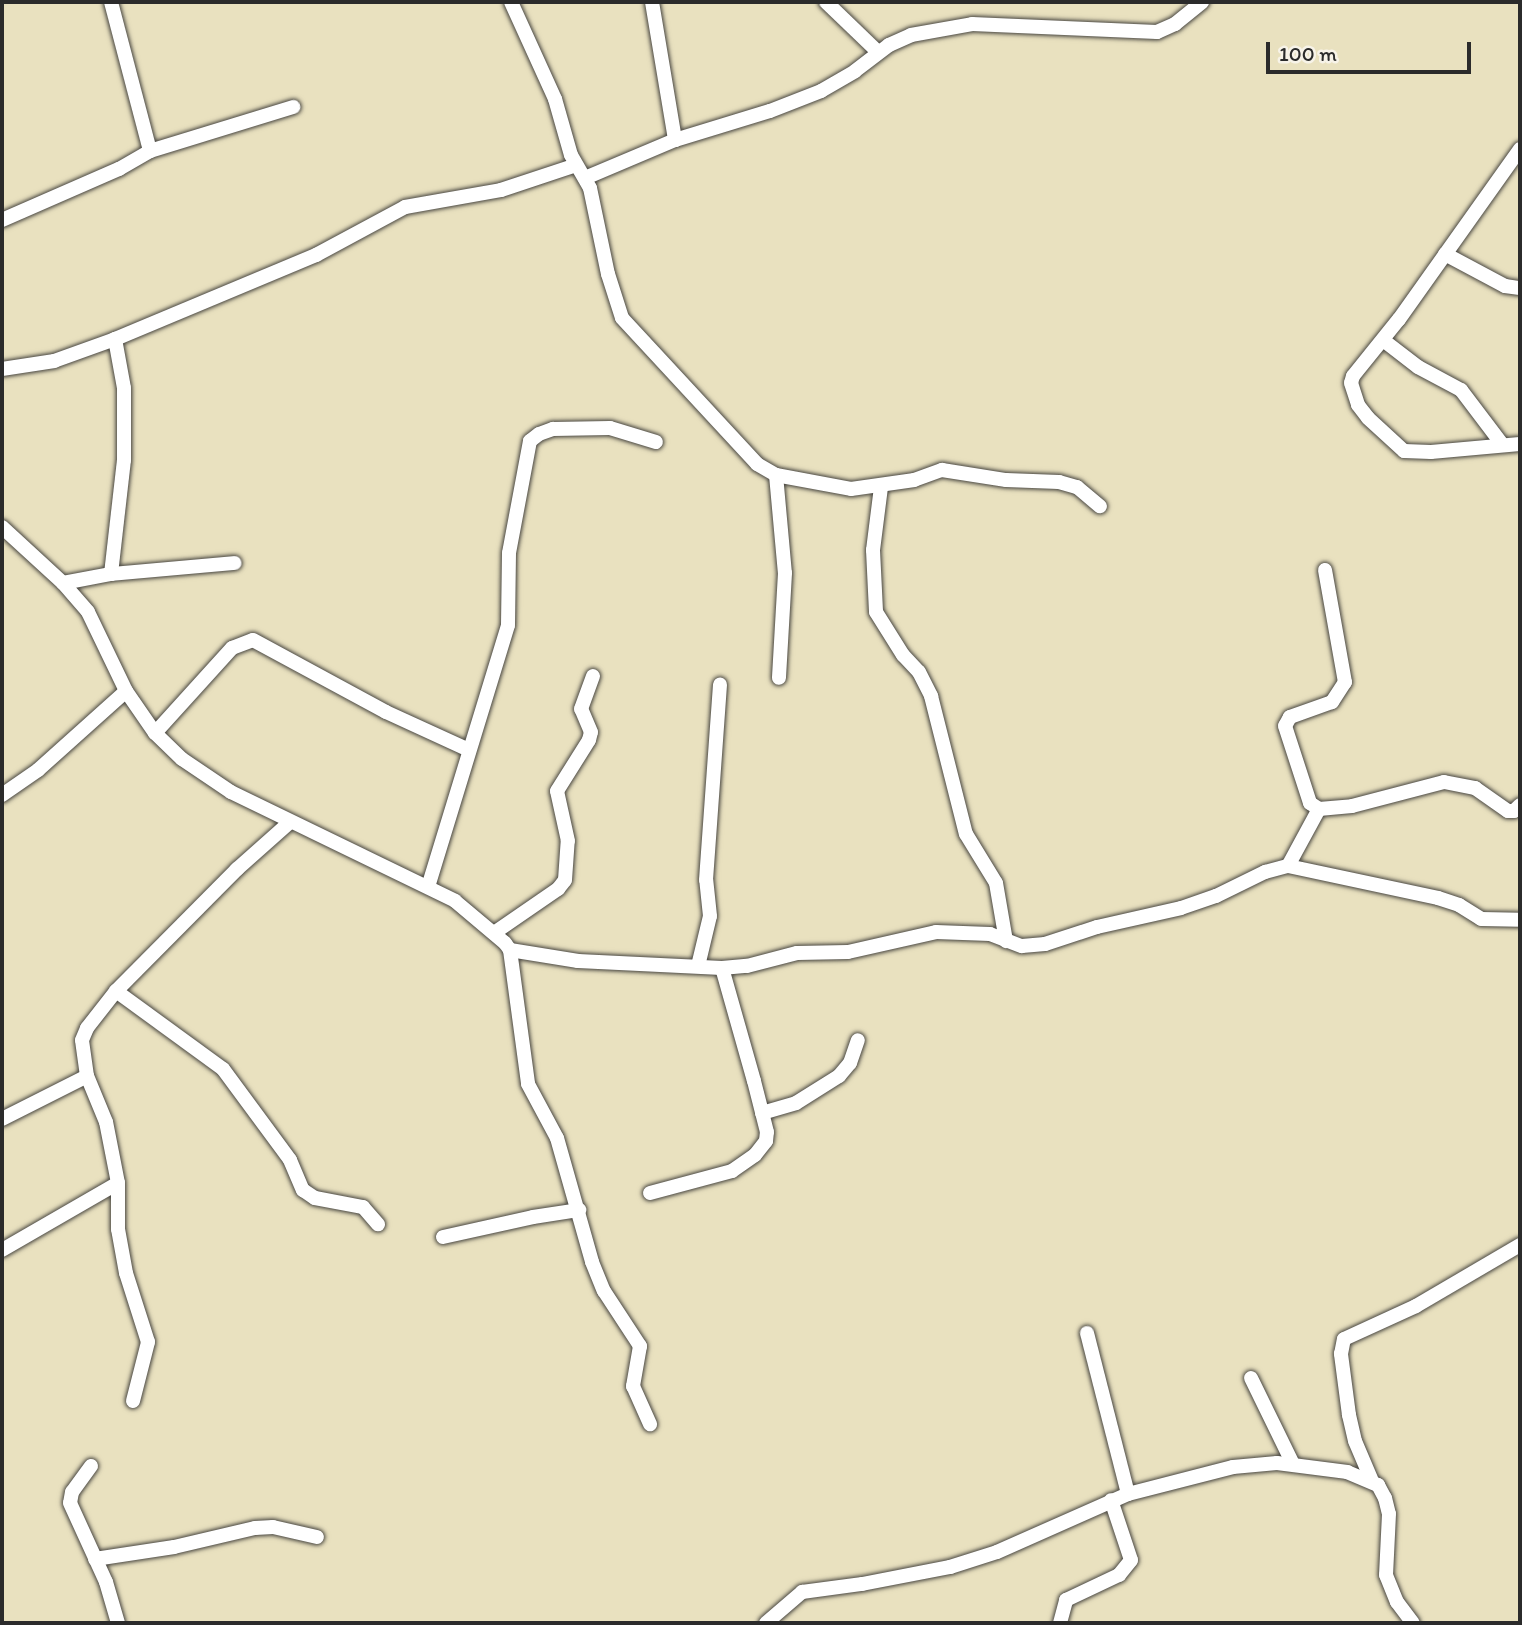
<!DOCTYPE html>
<html>
<head>
<meta charset="utf-8">
<style>
	body { margin:0 }
	#map { position:relative; width:1522px; height:1625px; overflow:hidden; background:#e9e1bf; font-family:Itim,sans-serif }
	div>[style] { position:absolute }
	.roads { filter:drop-shadow(0 0 2px #484641) drop-shadow(0 0 2px #484641) }
	.street>* { height:14px; margin:-7px; padding:0 7px; transform-origin:7px; border-radius:7px; background:#fff }
	span { translate:-50% -50%; white-space:nowrap; text-align:center; line-height:1.15; -webkit-text-stroke:7px #f7f3e8; paint-order:stroke }
	.frame { position:absolute; inset:0; border:4px solid #2b2b2b; pointer-events:none }
	.scale { position:absolute; left:1266px; top:42px; width:205px; height:32px; box-sizing:border-box; border:4px solid #2b2b2b; border-top:0; padding-left:9px; font-size:21px; line-height:24px; white-space:nowrap; color:#2b2b2b; -webkit-text-stroke:5px #f7f3e8; paint-order:stroke }
</style>
</head>
<body>
<div id="map">
	<div class="roads">
		<div class="street">
			<div style="left:111px;top:2px;width:154px;rotate:75.3deg"></div>
			<div style="left:511px;top:2px;width:107px;rotate:65.6deg"></div>
			<div style="left:555px;top:99px;width:58px;rotate:74.1deg"></div>
			<div style="left:571px;top:155px;width:38px;rotate:60deg"></div>
			<div style="left:590px;top:188px;width:88px;rotate:78.2deg"></div>
			<div style="left:608px;top:274px;width:46px;rotate:72.3deg"></div>
			<div style="left:622px;top:318px;width:199px;rotate:47.2deg"></div>
			<div style="left:757px;top:464px;width:22px;rotate:30deg"></div>
			<div style="left:776px;top:475px;width:76px;rotate:10.6deg"></div>
			<div style="left:851px;top:489px;width:64px;rotate:-8.1deg"></div>
			<div style="left:914px;top:480px;width:30px;rotate:-20deg"></div>
			<div style="left:942px;top:470px;width:65px;rotate:8.9deg"></div>
			<div style="left:1006px;top:480px;width:53px;rotate:2.2deg"></div>
			<div style="left:1059px;top:482px;width:19px;rotate:16deg"></div>
			<div style="left:1077px;top:487px;width:30px;rotate:40deg"></div>
			<div style="left:652px;top:2px;width:140px;rotate:80.5deg"></div>
			<div style="left:826px;top:2px;width:72px;rotate:43.9deg"></div>
			<div style="left:1520px;top:149px;width:209px;rotate:125.4deg"></div>
			<div style="left:1399px;top:319px;width:73px;rotate:128.9deg"></div>
			<div style="left:1353px;top:376px;width:7px;rotate:106deg"></div>
			<div style="left:1351px;top:383px;width:23px;rotate:72deg"></div>
			<div style="left:1358px;top:405px;width:16px;rotate:52deg"></div>
			<div style="left:1368px;top:418px;width:49px;rotate:42.5deg"></div>
			<div style="left:1404px;top:451px;width:27px;rotate:2deg"></div>
			<div style="left:1431px;top:452px;width:89px;rotate:-5.1deg"></div>
			<div style="left:585px;top:178px;width:98px;rotate:-22.9deg"></div>
			<div style="left:675px;top:140px;width:99px;rotate:-17deg"></div>
			<div style="left:770px;top:111px;width:55px;rotate:-21.4deg"></div>
			<div style="left:821px;top:91px;width:39px;rotate:-30deg"></div>
			<div style="left:855px;top:71px;width:43px;rotate:-37.4deg"></div>
			<div style="left:889px;top:45px;width:24px;rotate:-24deg"></div>
			<div style="left:911px;top:35px;width:62px;rotate:-10.2deg"></div>
			<div style="left:972px;top:24px;width:185px;rotate:2.5deg"></div>
			<div style="left:1157px;top:32px;width:20px;rotate:-24deg"></div>
			<div style="left:1175px;top:24px;width:35px;rotate:-39deg"></div>
			<div style="left:2px;top:220px;width:128px;rotate:-23.6deg"></div>
			<div style="left:119px;top:169px;width:36px;rotate:-30deg"></div>
			<div style="left:150px;top:151px;width:150px;rotate:-17.1deg"></div>
			<div style="left:1445px;top:254px;width:68px;rotate:28.1deg"></div>
			<div style="left:1505px;top:286px;width:15px;rotate:8deg"></div>
			<div style="left:1383px;top:340px;width:44px;rotate:37.6deg"></div>
			<div style="left:1418px;top:367px;width:49px;rotate:28.1deg"></div>
			<div style="left:1461px;top:390px;width:68px;rotate:52.8deg"></div>
			<div style="left:2px;top:369px;width:53px;rotate:-8.7deg"></div>
			<div style="left:54px;top:361px;width:65px;rotate:-19.8deg"></div>
			<div style="left:115px;top:339px;width:218px;rotate:-22.7deg"></div>
			<div style="left:316px;top:255px;width:101px;rotate:-28.3deg"></div>
			<div style="left:405px;top:207px;width:97px;rotate:-10deg"></div>
			<div style="left:501px;top:190px;width:79px;rotate:-18.4deg"></div>
			<div style="left:776px;top:475px;width:98px;rotate:84.8deg"></div>
			<div style="left:785px;top:573px;width:105px;rotate:93.3deg"></div>
			<div style="left:881px;top:487px;width:64px;rotate:97.2deg"></div>
			<div style="left:873px;top:550px;width:62px;rotate:87.2deg"></div>
			<div style="left:876px;top:612px;width:51px;rotate:57.9deg"></div>
			<div style="left:903px;top:655px;width:23px;rotate:47deg"></div>
			<div style="left:919px;top:672px;width:27px;rotate:63deg"></div>
			<div style="left:931px;top:696px;width:142px;rotate:75.8deg"></div>
			<div style="left:966px;top:834px;width:57px;rotate:58.5deg"></div>
			<div style="left:996px;top:883px;width:59px;rotate:80.2deg"></div>
			<div style="left:2px;top:527px;width:83px;rotate:42.6deg"></div>
			<div style="left:63px;top:583px;width:38px;rotate:49deg"></div>
			<div style="left:88px;top:612px;width:88px;rotate:64.3deg"></div>
			<div style="left:126px;top:691px;width:51px;rotate:55.4deg"></div>
			<div style="left:155px;top:733px;width:37px;rotate:44deg"></div>
			<div style="left:182px;top:759px;width:59px;rotate:34deg"></div>
			<div style="left:231px;top:792px;width:249px;rotate:25.9deg"></div>
			<div style="left:455px;top:901px;width:65px;rotate:40deg"></div>
			<div style="left:505px;top:943px;width:9px;rotate:54deg"></div>
			<div style="left:510px;top:950px;width:135px;rotate:82.3deg"></div>
			<div style="left:528px;top:1084px;width:61px;rotate:61.8deg"></div>
			<div style="left:557px;top:1138px;width:129px;rotate:74.2deg"></div>
			<div style="left:592px;top:1262px;width:31px;rotate:68deg"></div>
			<div style="left:604px;top:1291px;width:66px;rotate:56.8deg"></div>
			<div style="left:640px;top:1346px;width:41px;rotate:99.9deg"></div>
			<div style="left:633px;top:1386px;width:42px;rotate:65.9deg"></div>
			<div style="left:1325px;top:570px;width:114px;rotate:79.9deg"></div>
			<div style="left:1345px;top:682px;width:24px;rotate:123deg"></div>
			<div style="left:1332px;top:702px;width:45px;rotate:160.3deg"></div>
			<div style="left:1290px;top:717px;width:10px;rotate:119deg"></div>
			<div style="left:1285px;top:726px;width:81px;rotate:72deg"></div>
			<div style="left:1310px;top:803px;width:11px;rotate:34deg"></div>
			<div style="left:1319px;top:809px;width:33px;rotate:-5deg"></div>
			<div style="left:1352px;top:806px;width:95px;rotate:-14.6deg"></div>
			<div style="left:1444px;top:782px;width:32px;rotate:11deg"></div>
			<div style="left:1475px;top:788px;width:40px;rotate:34.9deg"></div>
			<div style="left:1508px;top:811px;width:6px"></div>
			<div style="left:1514px;top:811px;width:8px;rotate:-45deg"></div>
			<div style="left:111px;top:574px;width:115px;rotate:-83.5deg"></div>
			<div style="left:124px;top:460px;width:72px;rotate:-90deg"></div>
			<div style="left:124px;top:388px;width:50px;rotate:-100.4deg"></div>
			<div style="left:63px;top:583px;width:49px;rotate:-10.6deg"></div>
			<div style="left:111px;top:574px;width:124px;rotate:-5.1deg"></div>
			<div style="left:155px;top:733px;width:115px;rotate:-47.8deg"></div>
			<div style="left:232px;top:648px;width:22px;rotate:-21deg"></div>
			<div style="left:253px;top:640px;width:151px;rotate:28.4deg"></div>
			<div style="left:386px;top:712px;width:91px;rotate:24.6deg"></div>
			<div style="left:2px;top:795px;width:44px;rotate:-34.8deg"></div>
			<div style="left:38px;top:770px;width:118px;rotate:-41.9deg"></div>
			<div style="left:1288px;top:866px;width:65px;rotate:-61.5deg"></div>
			<div style="left:428px;top:887px;width:274px;rotate:-73deg"></div>
			<div style="left:508px;top:625px;width:72px;rotate:-89.2deg"></div>
			<div style="left:509px;top:553px;width:114px;rotate:-79.4deg"></div>
			<div style="left:530px;top:441px;width:11px;rotate:-38deg"></div>
			<div style="left:539px;top:434px;width:15px;rotate:-20deg"></div>
			<div style="left:553px;top:429px;width:57px;rotate:-1deg"></div>
			<div style="left:610px;top:428px;width:48px;rotate:16.9deg"></div>
			<div style="left:494px;top:933px;width:78px;rotate:-34.5deg"></div>
			<div style="left:558px;top:889px;width:11px;rotate:-52deg"></div>
			<div style="left:565px;top:880px;width:39px;rotate:-86deg"></div>
			<div style="left:568px;top:841px;width:51px;rotate:-102.4deg"></div>
			<div style="left:557px;top:791px;width:60px;rotate:-57.9deg"></div>
			<div style="left:589px;top:740px;width:8px;rotate:-76deg"></div>
			<div style="left:591px;top:732px;width:25px;rotate:-113deg"></div>
			<div style="left:581px;top:709px;width:35px;rotate:-70deg"></div>
			<div style="left:510px;top:950px;width:69px;rotate:9.2deg"></div>
			<div style="left:578px;top:961px;width:144px;rotate:2.8deg"></div>
			<div style="left:722px;top:968px;width:25px;rotate:-5deg"></div>
			<div style="left:747px;top:966px;width:52px;rotate:-14.6deg"></div>
			<div style="left:797px;top:953px;width:51px;rotate:-1.1deg"></div>
			<div style="left:848px;top:952px;width:90px;rotate:-12.8deg"></div>
			<div style="left:936px;top:932px;width:54px;rotate:2.1deg"></div>
			<div style="left:990px;top:934px;width:34px;rotate:21deg"></div>
			<div style="left:1022px;top:946px;width:23px;rotate:-5deg"></div>
			<div style="left:1045px;top:944px;width:55px;rotate:-18.1deg"></div>
			<div style="left:1097px;top:927px;width:86px;rotate:-12.7deg"></div>
			<div style="left:1181px;top:908px;width:37px;rotate:-19deg"></div>
			<div style="left:1216px;top:896px;width:55px;rotate:-26.1deg"></div>
			<div style="left:1265px;top:872px;width:24px;rotate:-15deg"></div>
			<div style="left:1288px;top:866px;width:153px;rotate:12deg"></div>
			<div style="left:1438px;top:898px;width:22px;rotate:18deg"></div>
			<div style="left:1459px;top:905px;width:26px;rotate:32deg"></div>
			<div style="left:1481px;top:919px;width:39px;rotate:1deg"></div>
			<div style="left:698px;top:966px;width:51px;rotate:-76.5deg"></div>
			<div style="left:710px;top:916px;width:36px;rotate:-96deg"></div>
			<div style="left:706px;top:880px;width:196px;rotate:-85.9deg"></div>
			<div style="left:116px;top:991px;width:132px;rotate:36.1deg"></div>
			<div style="left:223px;top:1069px;width:113px;rotate:53.6deg"></div>
			<div style="left:290px;top:1160px;width:33px;rotate:67deg"></div>
			<div style="left:303px;top:1190px;width:14px;rotate:34deg"></div>
			<div style="left:315px;top:1198px;width:49px;rotate:10.6deg"></div>
			<div style="left:363px;top:1207px;width:23px;rotate:49deg"></div>
			<div style="left:762px;top:1113px;width:35px;rotate:-16deg"></div>
			<div style="left:796px;top:1103px;width:51px;rotate:-32.1deg"></div>
			<div style="left:839px;top:1076px;width:17px;rotate:-50deg"></div>
			<div style="left:850px;top:1063px;width:24px;rotate:-71deg"></div>
			<div style="left:2px;top:1119px;width:95px;rotate:-26.8deg"></div>
			<div style="left:650px;top:1193px;width:85px;rotate:-15deg"></div>
			<div style="left:732px;top:1171px;width:28px;rotate:-35deg"></div>
			<div style="left:755px;top:1155px;width:18px;rotate:-52deg"></div>
			<div style="left:766px;top:1141px;width:9px;rotate:-84deg"></div>
			<div style="left:767px;top:1132px;width:53px;rotate:-104.3deg"></div>
			<div style="left:754px;top:1081px;width:117px;rotate:-105.8deg"></div>
			<div style="left:443px;top:1237px;width:92px;rotate:-12.5deg"></div>
			<div style="left:533px;top:1217px;width:47px;rotate:-8.7deg"></div>
			<div style="left:2px;top:1250px;width:134px;rotate:-30deg"></div>
			<div style="left:1087px;top:1333px;width:166px;rotate:75.7deg"></div>
			<div style="left:1251px;top:1378px;width:96px;rotate:64deg"></div>
			<div style="left:133px;top:1401px;width:61px;rotate:-75.7deg"></div>
			<div style="left:148px;top:1342px;width:72px;rotate:-107.7deg"></div>
			<div style="left:126px;top:1273px;width:45px;rotate:-100.3deg"></div>
			<div style="left:118px;top:1229px;width:46px;rotate:-90deg"></div>
			<div style="left:118px;top:1183px;width:62px;rotate:-101.1deg"></div>
			<div style="left:106px;top:1122px;width:50px;rotate:-112.4deg"></div>
			<div style="left:87px;top:1076px;width:36px;rotate:-98deg"></div>
			<div style="left:82px;top:1040px;width:13px;rotate:-67deg"></div>
			<div style="left:87px;top:1028px;width:47px;rotate:-51.9deg"></div>
			<div style="left:116px;top:991px;width:172px;rotate:-45.2deg"></div>
			<div style="left:237px;top:869px;width:71px;rotate:-41.6deg"></div>
			<div style="left:91px;top:1466px;width:32px;rotate:126deg"></div>
			<div style="left:72px;top:1492px;width:11px;rotate:100deg"></div>
			<div style="left:70px;top:1503px;width:87px;rotate:65.5deg"></div>
			<div style="left:106px;top:1582px;width:43px;rotate:73.7deg"></div>
			<div style="left:1372px;top:1481px;width:43px;rotate:-113deg"></div>
			<div style="left:1355px;top:1441px;width:27px;rotate:-103deg"></div>
			<div style="left:1349px;top:1415px;width:62px;rotate:-97.5deg"></div>
			<div style="left:1341px;top:1354px;width:15px;rotate:-79deg"></div>
			<div style="left:1344px;top:1339px;width:79px;rotate:-24.6deg"></div>
			<div style="left:1416px;top:1306px;width:121px;rotate:-30.4deg"></div>
			<div style="left:95px;top:1559px;width:80px;rotate:-8.6deg"></div>
			<div style="left:174px;top:1547px;width:83px;rotate:-13.2deg"></div>
			<div style="left:255px;top:1528px;width:18px;rotate:-3deg"></div>
			<div style="left:273px;top:1527px;width:45px;rotate:12.8deg"></div>
			<div style="left:766px;top:1623px;width:48px;rotate:-40.7deg"></div>
			<div style="left:802px;top:1592px;width:61px;rotate:-7.6deg"></div>
			<div style="left:862px;top:1584px;width:90px;rotate:-10.9deg"></div>
			<div style="left:950px;top:1567px;width:49px;rotate:-17.7deg"></div>
			<div style="left:997px;top:1552px;width:143px;rotate:-23.9deg"></div>
			<div style="left:1128px;top:1494px;width:108px;rotate:-14.4deg"></div>
			<div style="left:1233px;top:1467px;width:44px;rotate:-5.2deg"></div>
			<div style="left:1277px;top:1463px;width:71px;rotate:7.3deg"></div>
			<div style="left:1347px;top:1472px;width:34px;rotate:23deg"></div>
			<div style="left:1378px;top:1485px;width:15px;rotate:62deg"></div>
			<div style="left:1385px;top:1498px;width:16px;rotate:76deg"></div>
			<div style="left:1389px;top:1514px;width:61px;rotate:92.8deg"></div>
			<div style="left:1386px;top:1575px;width:29px;rotate:68deg"></div>
			<div style="left:1397px;top:1602px;width:26px;rotate:53deg"></div>
			<div style="left:1060px;top:1623px;width:24px;rotate:-75deg"></div>
			<div style="left:1066px;top:1600px;width:59px;rotate:-25.3deg"></div>
			<div style="left:1119px;top:1575px;width:19px;rotate:-51deg"></div>
			<div style="left:1131px;top:1560px;width:63px;rotate:-108.4deg"></div>
		</div>
	</div>
	<div class="frame"></div>
	<div class="scale">100 m</div>
</div>
</body>
</html>
